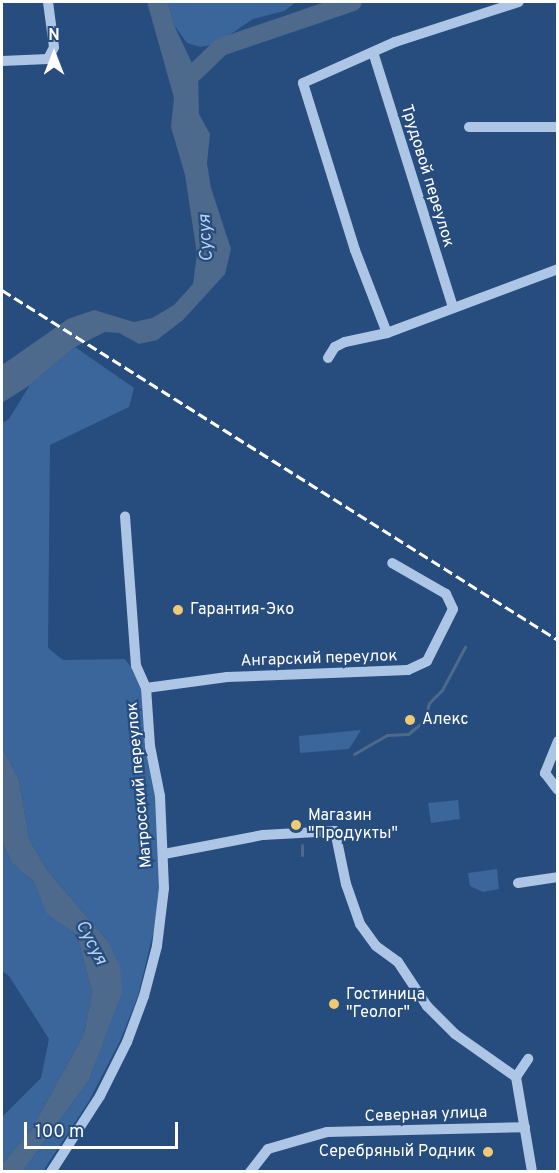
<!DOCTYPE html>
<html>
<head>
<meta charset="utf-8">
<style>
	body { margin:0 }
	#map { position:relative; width:559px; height:1173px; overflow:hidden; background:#274d7e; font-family:Overpass,sans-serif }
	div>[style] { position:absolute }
	.green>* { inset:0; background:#3b669b }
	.water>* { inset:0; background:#4d698c }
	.stream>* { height:3px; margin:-1.5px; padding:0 1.5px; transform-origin:1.5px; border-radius:1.5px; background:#4d698c }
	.river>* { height:18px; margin:-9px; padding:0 9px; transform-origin:9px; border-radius:9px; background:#4d698c }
	.minor>* { height:10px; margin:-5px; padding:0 5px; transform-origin:5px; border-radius:5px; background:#adc6e5 }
	.rail>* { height:3px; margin-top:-1.5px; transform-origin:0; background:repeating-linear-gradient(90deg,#fff 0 10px,transparent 0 14.5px) }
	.dots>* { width:16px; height:16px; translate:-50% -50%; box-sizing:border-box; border:3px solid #274d7e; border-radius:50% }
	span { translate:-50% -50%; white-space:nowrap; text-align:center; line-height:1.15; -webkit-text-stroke:4.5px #274d7e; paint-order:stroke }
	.street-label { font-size:16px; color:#fff }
	.poi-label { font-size:16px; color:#fff }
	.left { translate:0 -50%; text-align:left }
	.right { translate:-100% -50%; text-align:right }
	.water-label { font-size:18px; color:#b8d0ed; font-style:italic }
	.frame { position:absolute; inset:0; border:3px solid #fff; pointer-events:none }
	.north { position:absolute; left:24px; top:24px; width:60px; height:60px; -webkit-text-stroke:4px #274d7e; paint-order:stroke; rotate:0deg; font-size:16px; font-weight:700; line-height:24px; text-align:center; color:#fff }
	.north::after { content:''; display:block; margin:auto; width:21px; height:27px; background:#fff; clip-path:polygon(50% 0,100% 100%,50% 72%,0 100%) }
	.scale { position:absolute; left:24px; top:1122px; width:154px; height:27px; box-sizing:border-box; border:3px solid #fff; border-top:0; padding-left:8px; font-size:18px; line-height:21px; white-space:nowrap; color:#fff; -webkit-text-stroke:4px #274d7e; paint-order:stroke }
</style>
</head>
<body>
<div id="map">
	<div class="green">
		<div style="clip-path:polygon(168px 2px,296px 2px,284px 11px,253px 19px,216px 44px,200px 47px,187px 43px,174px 25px)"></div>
		<div style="clip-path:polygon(75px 347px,134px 388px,129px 407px,50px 445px,48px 648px,63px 660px,125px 659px,146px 688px,164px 888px,138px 996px,120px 1041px,89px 1101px,43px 1171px,23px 1171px,89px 1080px,121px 992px,107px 940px,47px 870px,29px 839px,19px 780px,2px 747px,2px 423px,9px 419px,30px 385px)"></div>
		<div style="clip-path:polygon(361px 730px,349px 749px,300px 753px,299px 736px)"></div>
		<div style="clip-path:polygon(458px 800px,460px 819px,431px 823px,428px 803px)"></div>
		<div style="clip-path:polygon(2px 841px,12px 863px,34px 882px,48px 914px,77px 935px,92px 992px,84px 1034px,31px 1130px,2px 1164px,2px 1117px,41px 1078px,49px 1039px,9px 976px,2px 971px)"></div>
		<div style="clip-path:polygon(497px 869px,499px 889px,483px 892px,470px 886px,468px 873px)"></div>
	</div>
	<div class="water">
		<div style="clip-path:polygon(147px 2px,168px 2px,174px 25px,198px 76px,199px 114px,210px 134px,207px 163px,211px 188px,231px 249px,225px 274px,183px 320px,157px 340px,139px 344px,119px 333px,105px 332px,75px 347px,30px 385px,2px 403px,2px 365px,68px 319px,94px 310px,134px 322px,152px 318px,174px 305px,193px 284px,197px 254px,185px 175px,171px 127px,174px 98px)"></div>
		<div style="clip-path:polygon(2px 747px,19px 780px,29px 839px,47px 870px,107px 940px,120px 967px,122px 992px,89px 1080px,23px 1171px,2px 1171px,2px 1164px,31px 1130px,84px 1034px,92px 992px,77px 935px,47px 914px,34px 882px,12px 863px,2px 841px)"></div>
	</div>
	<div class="stream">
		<div style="left:354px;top:754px;width:38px;rotate:-30deg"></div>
		<div style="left:387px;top:735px;width:21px;rotate:-3deg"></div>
		<div style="left:408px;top:734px;width:22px;rotate:-39deg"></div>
		<div style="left:425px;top:720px;width:17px;rotate:-77deg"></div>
		<div style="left:429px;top:703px;width:18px;rotate:-45deg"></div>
		<div style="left:442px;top:690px;width:49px;rotate:-61.9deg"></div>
		<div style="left:302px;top:845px;width:10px;rotate:90deg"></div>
	</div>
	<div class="river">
		<div style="left:194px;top:73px;width:37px;rotate:-44deg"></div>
		<div style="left:221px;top:47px;width:139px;rotate:-18.8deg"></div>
	</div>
	<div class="minor">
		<div style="left:373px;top:52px;width:268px;rotate:72.6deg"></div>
		<div style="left:2px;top:61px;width:46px;rotate:-2.5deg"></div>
		<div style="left:48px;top:59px;width:13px;rotate:-63deg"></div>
		<div style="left:54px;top:47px;width:45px;rotate:-97.6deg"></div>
		<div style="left:469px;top:127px;width:89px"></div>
		<div style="left:387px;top:333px;width:89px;rotate:-111.1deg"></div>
		<div style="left:355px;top:250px;width:175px;rotate:-107.3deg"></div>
		<div style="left:303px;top:83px;width:101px;rotate:-24deg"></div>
		<div style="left:395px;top:42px;width:130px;rotate:-17.9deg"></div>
		<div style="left:328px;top:358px;width:13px;rotate:-58deg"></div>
		<div style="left:335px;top:347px;width:11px;rotate:-27deg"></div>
		<div style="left:345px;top:342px;width:43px;rotate:-12.1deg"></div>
		<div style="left:387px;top:333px;width:183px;rotate:-20.5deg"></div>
		<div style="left:146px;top:688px;width:82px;rotate:-7.7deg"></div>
		<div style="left:227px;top:677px;width:181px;rotate:-2.2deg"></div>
		<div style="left:408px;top:670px;width:21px;rotate:-25deg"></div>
		<div style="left:427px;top:661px;width:58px;rotate:-63.4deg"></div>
		<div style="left:453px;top:609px;width:17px;rotate:-115deg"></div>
		<div style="left:446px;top:594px;width:62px;rotate:-150.1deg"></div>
		<div style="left:558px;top:741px;width:35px;rotate:112deg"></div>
		<div style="left:545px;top:773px;width:21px;rotate:53deg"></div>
		<div style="left:164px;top:854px;width:101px;rotate:-10.9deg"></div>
		<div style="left:263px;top:835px;width:72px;rotate:-3.2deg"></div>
		<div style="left:335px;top:831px;width:54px;rotate:78.3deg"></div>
		<div style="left:346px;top:884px;width:42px;rotate:70.7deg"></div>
		<div style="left:360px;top:924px;width:27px;rotate:54deg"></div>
		<div style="left:376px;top:946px;width:27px;rotate:36deg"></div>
		<div style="left:398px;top:962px;width:53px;rotate:56.6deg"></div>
		<div style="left:427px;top:1006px;width:40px;rotate:45deg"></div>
		<div style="left:455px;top:1034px;width:75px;rotate:35.2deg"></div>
		<div style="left:518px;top:883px;width:40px;rotate:-8.5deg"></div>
		<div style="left:516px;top:1077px;width:96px;rotate:80.4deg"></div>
		<div style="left:516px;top:1077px;width:22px;rotate:-56deg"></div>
		<div style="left:51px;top:1172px;width:90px;rotate:-57.2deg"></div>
		<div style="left:100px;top:1096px;width:60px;rotate:-63.4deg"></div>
		<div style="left:127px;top:1042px;width:49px;rotate:-69.7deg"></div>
		<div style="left:144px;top:996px;width:52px;rotate:-75.4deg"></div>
		<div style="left:157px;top:946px;width:58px;rotate:-83.1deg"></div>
		<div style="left:164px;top:888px;width:92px;rotate:-92.5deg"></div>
		<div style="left:160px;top:796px;width:51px;rotate:-101.3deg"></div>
		<div style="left:150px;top:746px;width:58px;rotate:-93.9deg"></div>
		<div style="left:146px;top:688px;width:24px;rotate:-114deg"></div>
		<div style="left:136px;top:666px;width:150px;rotate:-94.2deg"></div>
		<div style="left:250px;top:1172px;width:29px;rotate:-52deg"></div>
		<div style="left:268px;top:1149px;width:61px;rotate:-16.1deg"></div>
		<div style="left:327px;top:1132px;width:198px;rotate:-1.4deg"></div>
	</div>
	<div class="rail">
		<div style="left:2px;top:290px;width:657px;rotate:32.19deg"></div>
	</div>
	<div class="dots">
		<div style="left:178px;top:610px;background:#edca73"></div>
		<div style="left:410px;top:720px;background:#edca73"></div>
		<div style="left:296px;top:825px;background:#edca73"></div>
		<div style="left:334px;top:1004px;background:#edca73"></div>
		<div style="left:488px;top:1152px;background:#edca73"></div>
	</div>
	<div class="street-label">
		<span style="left:427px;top:176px;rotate:73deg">Трудовой переулок</span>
		<span style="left:319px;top:659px;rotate:-2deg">Ангарский переулок</span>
		<span style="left:140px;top:785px;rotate:-95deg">Матросский переулок</span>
		<span style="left:426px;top:1115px;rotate:-2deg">Северная улица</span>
	</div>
	<div class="poi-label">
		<span class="left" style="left:190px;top:610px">Гарантия-Эко</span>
		<span class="left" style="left:422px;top:720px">Алекс</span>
		<span class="left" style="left:308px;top:825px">Магазин<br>"Продукты"</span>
		<span class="left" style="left:346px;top:1004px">Гостиница<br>"Геолог"</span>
		<span class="right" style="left:476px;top:1152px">Серебряный Родник</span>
	</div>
	<div class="water-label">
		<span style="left:207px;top:238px;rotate:-93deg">Сусуя</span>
		<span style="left:90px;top:943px;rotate:62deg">Сусуя</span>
	</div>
	<div class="frame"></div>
	<div class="north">N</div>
	<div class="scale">100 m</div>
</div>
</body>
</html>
